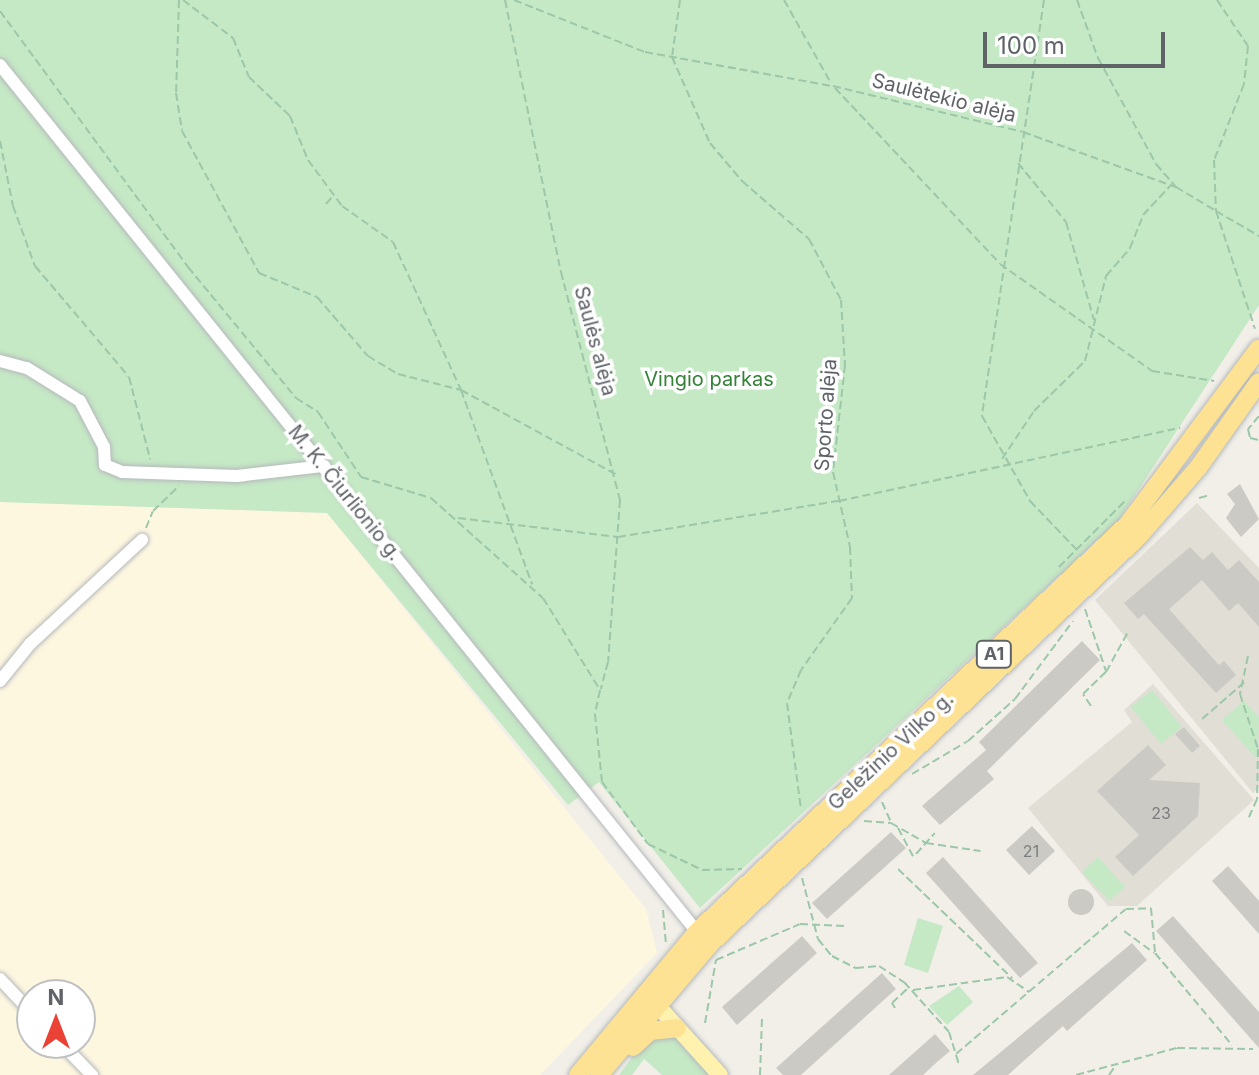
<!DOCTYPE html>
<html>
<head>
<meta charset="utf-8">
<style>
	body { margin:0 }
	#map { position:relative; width:1259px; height:1075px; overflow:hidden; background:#f1efe8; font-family:Inter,sans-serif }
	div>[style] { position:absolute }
	.commercial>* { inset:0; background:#fef7e0 }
	.education>* { inset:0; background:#e1ded6 }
	.green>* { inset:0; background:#c5e8c5 }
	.building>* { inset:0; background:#cccac5 }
	.round { border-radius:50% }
	.path>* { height:2px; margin-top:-1px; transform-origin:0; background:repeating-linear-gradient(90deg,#9cc7a9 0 8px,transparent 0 12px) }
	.roads { filter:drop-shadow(0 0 2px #b5b8bc) drop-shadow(0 0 2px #b5b8bc) }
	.minor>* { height:12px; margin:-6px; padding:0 6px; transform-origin:6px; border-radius:6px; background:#fff }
	.major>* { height:16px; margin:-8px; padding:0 8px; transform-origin:8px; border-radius:8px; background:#fff2af }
	.highway>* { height:18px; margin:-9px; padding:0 9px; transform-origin:9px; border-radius:9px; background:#fde293 }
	span { translate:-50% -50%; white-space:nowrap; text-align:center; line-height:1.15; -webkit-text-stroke:7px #fff; paint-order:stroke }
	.number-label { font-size:16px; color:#7a7d7f }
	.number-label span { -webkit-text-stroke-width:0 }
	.shield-label span { padding:2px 6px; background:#fff; border:2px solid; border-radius:6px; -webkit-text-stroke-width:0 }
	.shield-label { font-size:18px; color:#5f6368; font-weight:700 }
	.street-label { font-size:20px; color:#5f6368 }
	.park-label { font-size:20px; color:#348238 }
	.north { position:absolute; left:16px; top:979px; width:80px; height:80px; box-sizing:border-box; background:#fff; border:2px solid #bfc1c3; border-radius:50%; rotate:0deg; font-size:22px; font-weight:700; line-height:32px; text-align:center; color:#5f6368 }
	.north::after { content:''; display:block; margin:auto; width:28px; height:36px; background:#ea4335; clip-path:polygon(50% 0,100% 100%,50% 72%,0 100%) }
	.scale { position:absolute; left:983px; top:32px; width:182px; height:36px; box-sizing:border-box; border:4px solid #5f6368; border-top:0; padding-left:10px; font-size:24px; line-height:28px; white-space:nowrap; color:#5f6368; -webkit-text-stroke:6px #fff; paint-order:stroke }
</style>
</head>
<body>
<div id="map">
	<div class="commercial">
		<div style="clip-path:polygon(evenodd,0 502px,327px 513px,646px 909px,657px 953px,540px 1075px,0 1075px,0 502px,32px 995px,80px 995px,80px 1043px,32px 1043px,32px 995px)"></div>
	</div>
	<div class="education">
		<div style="clip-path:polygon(1197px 503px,1259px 568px,1259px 787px,1253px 793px,1095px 600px)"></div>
		<div style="clip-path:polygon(1153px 684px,1254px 800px,1137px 906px,1108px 906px,1028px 808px,1132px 722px,1124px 710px)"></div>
	</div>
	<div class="green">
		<div style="clip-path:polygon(0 0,1259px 0,1259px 305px,1118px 521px,700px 908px,599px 782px,568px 805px,327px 513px,0 502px)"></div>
		<div style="clip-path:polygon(1152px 690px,1182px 727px,1161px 744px,1131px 707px)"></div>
		<div style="clip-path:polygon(1244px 701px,1259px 717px,1258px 760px,1222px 720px)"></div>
		<div style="clip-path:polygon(1098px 857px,1125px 887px,1109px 901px,1082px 872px)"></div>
		<div style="clip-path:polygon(918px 918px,943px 926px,928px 973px,904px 965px)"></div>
		<div style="clip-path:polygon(959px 986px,973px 1002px,947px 1025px,929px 1006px)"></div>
		<div style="clip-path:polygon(671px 1034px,709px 1075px,662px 1075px,644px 1059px,632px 1075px,619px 1075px,643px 1042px)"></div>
	</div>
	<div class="building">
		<div style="clip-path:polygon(1240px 484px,1259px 519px,1241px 537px,1226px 518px,1235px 504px,1227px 494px)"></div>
		<div style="clip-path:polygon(1190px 547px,1203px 560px,1212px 552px,1228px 570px,1239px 560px,1259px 582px,1259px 627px,1238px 603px,1229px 611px,1202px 580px,1169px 609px,1219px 665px,1224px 661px,1236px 675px,1216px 693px,1144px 614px,1138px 619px,1124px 603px)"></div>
		<div style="clip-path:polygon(1082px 641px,1100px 660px,987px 771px,994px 779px,940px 825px,922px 806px,986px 750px,979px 742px)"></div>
		<div style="clip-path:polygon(1184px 727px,1200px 746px,1192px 753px,1175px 734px)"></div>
		<div style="clip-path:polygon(1148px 745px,1166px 765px,1149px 780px,1200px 783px,1198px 816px,1133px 876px,1115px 857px,1139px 835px,1097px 791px)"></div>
		<div style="clip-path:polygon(1032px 826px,1055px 851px,1029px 875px,1006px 850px)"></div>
		<div style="clip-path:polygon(891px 832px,906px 848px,827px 919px,812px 903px)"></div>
		<div style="clip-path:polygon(943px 857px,1038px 963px,1020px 978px,926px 873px)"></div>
		<div style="clip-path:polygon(1228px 866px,1259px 901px,1259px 934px,1212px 881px)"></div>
		<div class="round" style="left:1068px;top:889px;width:26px;height:26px"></div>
		<div style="clip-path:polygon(1173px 916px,1259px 1012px,1259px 1048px,1156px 931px)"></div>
		<div style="clip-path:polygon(802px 936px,817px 953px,737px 1025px,722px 1007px)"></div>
		<div style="clip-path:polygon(1132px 943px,1147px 960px,1067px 1031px,1063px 1026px,1008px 1075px,973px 1075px)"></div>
		<div style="clip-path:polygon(882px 973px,896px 989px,801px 1075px,783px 1075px,776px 1068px)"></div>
		<div style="clip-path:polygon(935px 1034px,950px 1051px,937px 1062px,923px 1075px,889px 1075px)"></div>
	</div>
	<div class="path">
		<div style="left:179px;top:0;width:93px;rotate:91.8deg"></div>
		<div style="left:176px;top:93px;width:38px;rotate:81deg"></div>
		<div style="left:182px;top:131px;width:162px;rotate:61.5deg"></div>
		<div style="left:259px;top:273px;width:63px;rotate:22.5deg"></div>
		<div style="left:317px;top:297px;width:78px;rotate:49.2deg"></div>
		<div style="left:368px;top:356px;width:35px;rotate:31deg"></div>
		<div style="left:398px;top:374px;width:65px;rotate:14.3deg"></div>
		<div style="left:461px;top:390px;width:178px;rotate:28.6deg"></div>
		<div style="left:183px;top:0;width:63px;rotate:37.2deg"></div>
		<div style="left:233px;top:38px;width:42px;rotate:67.7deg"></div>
		<div style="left:249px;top:77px;width:57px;rotate:43.6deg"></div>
		<div style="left:290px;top:116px;width:48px;rotate:67.8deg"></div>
		<div style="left:308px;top:160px;width:57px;rotate:53.5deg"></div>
		<div style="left:342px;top:206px;width:62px;rotate:35.2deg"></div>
		<div style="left:393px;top:242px;width:163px;rotate:65.3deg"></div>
		<div style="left:461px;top:390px;width:207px;rotate:69.9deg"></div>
		<div style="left:505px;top:0;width:278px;rotate:78.4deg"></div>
		<div style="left:561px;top:272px;width:236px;rotate:75.5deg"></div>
		<div style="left:620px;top:500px;width:162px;rotate:94.2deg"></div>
		<div style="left:608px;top:662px;width:28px;rotate:105deg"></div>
		<div style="left:514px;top:0;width:141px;rotate:21.7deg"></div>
		<div style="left:645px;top:52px;width:191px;rotate:10.3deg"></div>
		<div style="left:833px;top:86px;width:195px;rotate:13.6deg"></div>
		<div style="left:1023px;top:132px;width:163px;rotate:19.8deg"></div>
		<div style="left:680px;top:0;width:58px;rotate:98deg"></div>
		<div style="left:672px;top:57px;width:94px;rotate:66.2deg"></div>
		<div style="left:710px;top:143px;width:50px;rotate:49.9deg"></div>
		<div style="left:742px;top:181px;width:89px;rotate:40.9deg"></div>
		<div style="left:809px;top:239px;width:69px;rotate:62.3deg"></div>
		<div style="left:841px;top:300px;width:65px;rotate:86.5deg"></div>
		<div style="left:845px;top:365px;width:108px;rotate:96.4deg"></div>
		<div style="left:833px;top:472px;width:77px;rotate:77.2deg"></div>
		<div style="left:850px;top:547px;width:51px;rotate:87.8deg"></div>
		<div style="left:852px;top:598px;width:88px;rotate:125.3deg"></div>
		<div style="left:801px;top:670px;width:36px;rotate:113deg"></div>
		<div style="left:787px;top:703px;width:108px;rotate:82.5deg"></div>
		<div style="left:784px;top:0;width:95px;rotate:60.5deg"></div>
		<div style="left:1044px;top:0;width:421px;rotate:98.5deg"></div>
		<div style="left:982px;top:416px;width:98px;rotate:60.5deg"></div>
		<div style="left:1030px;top:501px;width:66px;rotate:46.2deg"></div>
		<div style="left:1077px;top:0;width:62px;rotate:70.1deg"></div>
		<div style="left:1098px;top:58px;width:121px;rotate:61.3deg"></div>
		<div style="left:1156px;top:164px;width:30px;rotate:49deg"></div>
		<div style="left:1176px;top:187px;width:47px;rotate:31deg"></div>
		<div style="left:1216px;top:211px;width:124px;rotate:71.7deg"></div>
		<div style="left:1217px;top:0;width:55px;rotate:56deg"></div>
		<div style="left:1248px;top:46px;width:38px;rotate:96deg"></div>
		<div style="left:1244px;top:84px;width:82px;rotate:111.5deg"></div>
		<div style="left:1214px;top:160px;width:51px;rotate:87.8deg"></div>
		<div style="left:1216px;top:211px;width:50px;rotate:30.2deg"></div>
		<div style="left:0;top:11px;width:318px;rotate:53.7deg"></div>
		<div style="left:188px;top:267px;width:170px;rotate:50.5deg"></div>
		<div style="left:296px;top:398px;width:26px;rotate:32deg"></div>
		<div style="left:318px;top:412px;width:78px;rotate:56.5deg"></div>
		<div style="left:361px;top:477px;width:73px;rotate:16.7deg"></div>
		<div style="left:431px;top:498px;width:150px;rotate:41.8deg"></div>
		<div style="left:543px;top:598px;width:108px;rotate:58.2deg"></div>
		<div style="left:600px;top:690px;width:25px;rotate:102deg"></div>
		<div style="left:595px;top:714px;width:68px;rotate:84.1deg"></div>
		<div style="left:602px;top:782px;width:77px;rotate:53.4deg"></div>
		<div style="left:648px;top:844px;width:60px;rotate:25.7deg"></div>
		<div style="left:702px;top:870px;width:40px;rotate:-1.4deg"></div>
		<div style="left:835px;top:88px;width:241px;rotate:46.8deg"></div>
		<div style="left:1000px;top:264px;width:186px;rotate:35.1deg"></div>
		<div style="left:1152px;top:371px;width:63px;rotate:9.2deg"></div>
		<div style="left:0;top:141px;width:66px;rotate:78.7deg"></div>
		<div style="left:13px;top:206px;width:64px;rotate:69.9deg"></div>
		<div style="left:35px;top:266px;width:145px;rotate:49.7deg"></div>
		<div style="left:129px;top:377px;width:85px;rotate:75.6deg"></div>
		<div style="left:1018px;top:163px;width:76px;rotate:50.9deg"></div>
		<div style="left:1066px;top:222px;width:102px;rotate:74.1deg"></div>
		<div style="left:326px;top:204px;width:11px;rotate:-49deg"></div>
		<div style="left:1259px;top:416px;width:17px;rotate:130deg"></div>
		<div style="left:1248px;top:429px;width:9px;rotate:77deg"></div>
		<div style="left:1250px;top:438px;width:9px;rotate:13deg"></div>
		<div style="left:1002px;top:459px;width:58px;rotate:-56.3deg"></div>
		<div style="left:1034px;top:411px;width:71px;rotate:-44.4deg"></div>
		<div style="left:1085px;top:361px;width:88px;rotate:-76.1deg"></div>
		<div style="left:1106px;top:276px;width:37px;rotate:-49deg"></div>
		<div style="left:1130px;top:248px;width:35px;rotate:-68deg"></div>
		<div style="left:1143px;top:215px;width:40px;rotate:-47deg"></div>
		<div style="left:1199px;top:498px;width:11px;rotate:-15deg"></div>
		<div style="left:458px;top:518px;width:161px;rotate:6.8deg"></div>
		<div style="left:618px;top:537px;width:224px;rotate:-9.3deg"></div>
		<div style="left:839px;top:501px;width:349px;rotate:-12.1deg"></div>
		<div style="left:146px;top:528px;width:18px;rotate:-68deg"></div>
		<div style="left:153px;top:511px;width:36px;rotate:-44deg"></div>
		<div style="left:1059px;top:567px;width:93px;rotate:-45deg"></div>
		<div style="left:1085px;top:609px;width:65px;rotate:71.3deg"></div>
		<div style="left:1248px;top:656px;width:39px;rotate:102deg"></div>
		<div style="left:1240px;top:694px;width:58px;rotate:71.9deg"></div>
		<div style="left:1258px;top:749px;width:50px;rotate:91.1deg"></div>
		<div style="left:1257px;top:799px;width:20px;rotate:114deg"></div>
		<div style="left:1091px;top:706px;width:14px;rotate:-124deg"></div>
		<div style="left:1083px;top:694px;width:32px;rotate:-44deg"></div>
		<div style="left:1106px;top:672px;width:46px;rotate:-61.2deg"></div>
		<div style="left:1202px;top:719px;width:60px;rotate:-40.9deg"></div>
		<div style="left:912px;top:774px;width:65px;rotate:-30.5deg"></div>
		<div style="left:968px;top:741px;width:63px;rotate:-41.8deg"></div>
		<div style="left:1015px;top:699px;width:97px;rotate:-53.4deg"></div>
		<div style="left:882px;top:802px;width:22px;rotate:66deg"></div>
		<div style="left:864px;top:821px;width:27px;rotate:4deg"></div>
		<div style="left:891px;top:823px;width:40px;rotate:29.7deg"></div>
		<div style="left:926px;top:843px;width:55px;rotate:8.4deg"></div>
		<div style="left:898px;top:828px;width:32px;rotate:62deg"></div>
		<div style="left:916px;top:854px;width:28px;rotate:-48deg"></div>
		<div style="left:898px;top:869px;width:158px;rotate:43.7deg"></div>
		<div style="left:802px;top:878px;width:63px;rotate:75.3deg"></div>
		<div style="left:818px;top:939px;width:22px;rotate:51deg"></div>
		<div style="left:832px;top:956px;width:27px;rotate:27deg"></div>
		<div style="left:856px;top:968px;width:23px;rotate:-5deg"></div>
		<div style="left:879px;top:966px;width:30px;rotate:33deg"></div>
		<div style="left:904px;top:982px;width:67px;rotate:48deg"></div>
		<div style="left:949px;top:1032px;width:34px;rotate:73deg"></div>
		<div style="left:663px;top:910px;width:34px;rotate:85deg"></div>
		<div style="left:1124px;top:931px;width:37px;rotate:36deg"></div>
		<div style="left:913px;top:990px;width:95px;rotate:-7.9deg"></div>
		<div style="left:1007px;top:977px;width:27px;rotate:34deg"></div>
		<div style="left:895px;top:1008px;width:6px;rotate:-121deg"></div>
		<div style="left:892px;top:1003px;width:22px;rotate:-43deg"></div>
		<div style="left:705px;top:1023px;width:64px;rotate:-80.1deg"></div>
		<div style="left:716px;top:960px;width:91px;rotate:-23.2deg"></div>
		<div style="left:800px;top:924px;width:45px;rotate:2.5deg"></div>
		<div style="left:956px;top:1054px;width:223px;rotate:-40.5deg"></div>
		<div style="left:1126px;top:909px;width:25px;rotate:-2deg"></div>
		<div style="left:1151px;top:908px;width:45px;rotate:84.9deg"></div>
		<div style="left:1155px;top:953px;width:120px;rotate:50.1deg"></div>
		<div style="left:760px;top:1075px;width:57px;rotate:-88deg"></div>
		<div style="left:1076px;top:1075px;width:105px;rotate:-15deg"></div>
		<div style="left:1177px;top:1048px;width:76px;rotate:0.8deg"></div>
		<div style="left:1109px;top:1075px;width:12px;rotate:-55deg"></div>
	</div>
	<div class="roads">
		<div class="minor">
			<div style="left:0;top:65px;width:1112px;rotate:51.2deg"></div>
			<div style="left:0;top:361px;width:28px;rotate:15deg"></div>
			<div style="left:27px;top:368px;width:62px;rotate:31.9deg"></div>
			<div style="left:80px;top:401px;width:52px;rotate:62.4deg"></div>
			<div style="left:104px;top:447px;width:18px;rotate:87deg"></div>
			<div style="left:105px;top:465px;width:18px;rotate:22deg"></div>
			<div style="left:122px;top:472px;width:115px;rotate:2deg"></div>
			<div style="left:237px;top:476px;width:88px;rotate:-6.6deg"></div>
			<div style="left:0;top:681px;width:48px;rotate:-51deg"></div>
			<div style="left:30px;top:644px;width:153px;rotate:-42.9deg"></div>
			<div style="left:0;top:979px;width:47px;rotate:46.7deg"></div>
			<div style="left:61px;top:1043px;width:45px;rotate:45.9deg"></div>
		</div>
		<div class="major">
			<div style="left:649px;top:996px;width:106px;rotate:48.1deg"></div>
		</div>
		<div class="highway">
			<div style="left:633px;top:1047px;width:23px;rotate:-43deg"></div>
			<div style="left:650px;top:1031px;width:27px;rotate:-6deg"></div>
			<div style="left:578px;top:1075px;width:186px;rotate:-50.2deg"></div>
			<div style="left:697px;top:932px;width:593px;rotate:-43.43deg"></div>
			<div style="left:1128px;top:524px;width:219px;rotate:-53.3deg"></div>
			<div style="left:599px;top:1075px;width:172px;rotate:-49.7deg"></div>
			<div style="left:710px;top:944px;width:592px;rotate:-43.56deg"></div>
			<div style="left:1139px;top:536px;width:90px;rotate:-49.1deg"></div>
			<div style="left:1198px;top:468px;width:105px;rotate:-54.7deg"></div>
		</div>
	</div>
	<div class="number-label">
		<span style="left:1161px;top:813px">23</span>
		<span style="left:1031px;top:851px">21</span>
	</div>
	<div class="shield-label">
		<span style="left:994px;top:654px">A1</span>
	</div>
	<div class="street-label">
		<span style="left:944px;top:98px;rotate:14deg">Saulėtekio alėja</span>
		<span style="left:595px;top:341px;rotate:75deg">Saulės alėja</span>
		<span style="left:826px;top:415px;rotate:-86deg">Sporto alėja</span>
		<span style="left:345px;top:493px;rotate:51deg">M. K. Čiurlionio g.</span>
		<span style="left:891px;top:751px;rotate:-43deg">Geležinio Vilko g.</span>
	</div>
	<div class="park-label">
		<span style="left:709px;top:379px">Vingio parkas</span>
	</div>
	<div class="north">N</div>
	<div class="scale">100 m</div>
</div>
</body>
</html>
